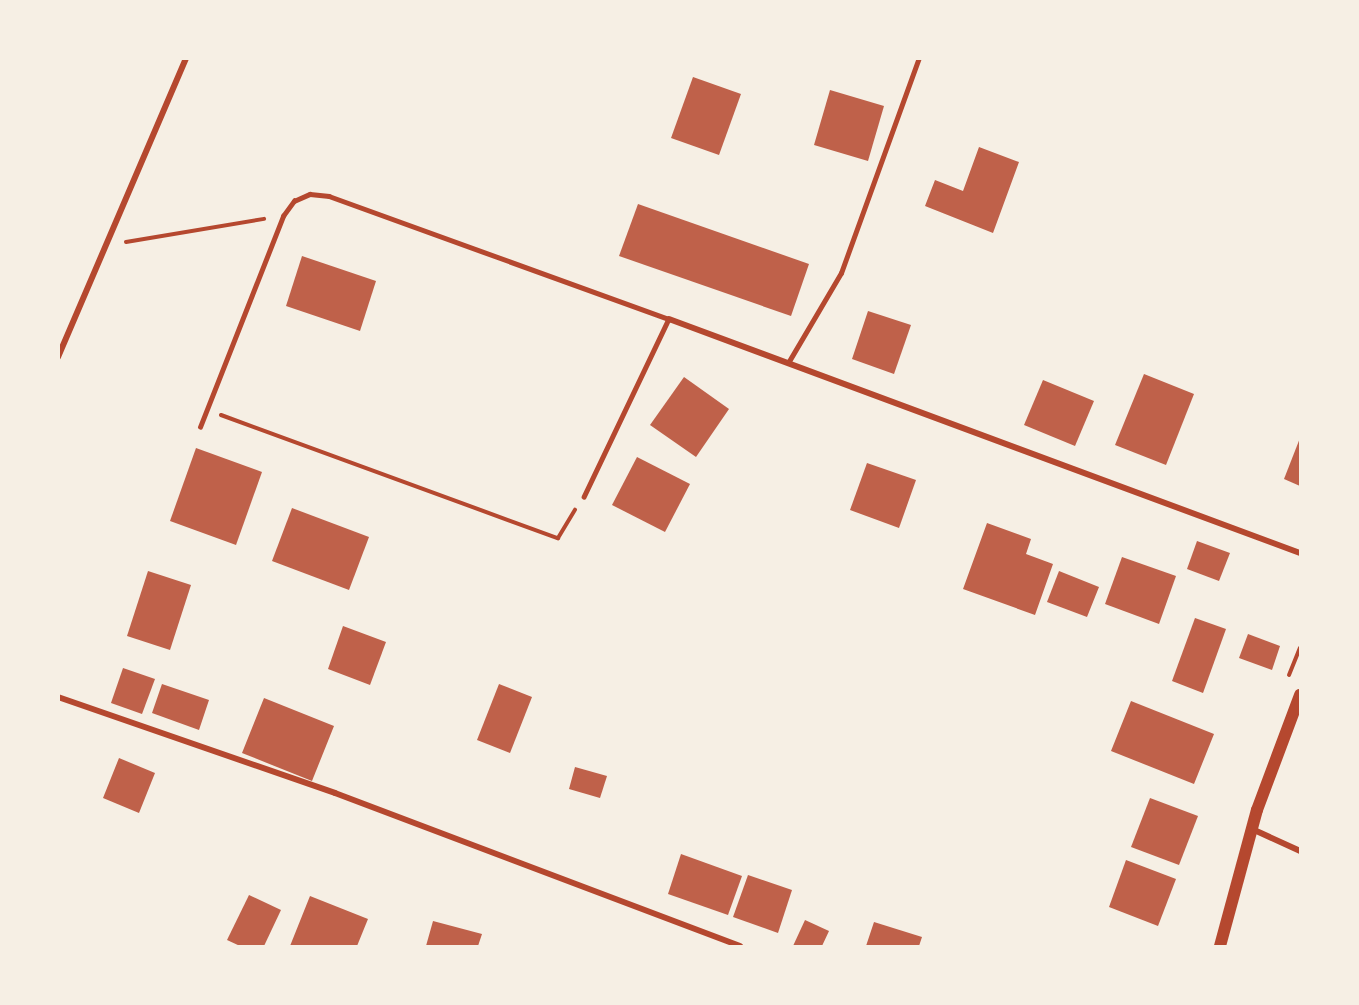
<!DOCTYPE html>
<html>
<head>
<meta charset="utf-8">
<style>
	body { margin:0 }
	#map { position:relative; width:1359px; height:1005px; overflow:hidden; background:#f6efe4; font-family:Ubuntu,sans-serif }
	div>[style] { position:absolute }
	.building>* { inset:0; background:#bf614a }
	.path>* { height:4px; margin:-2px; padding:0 2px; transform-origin:2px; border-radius:2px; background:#b5482f }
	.service>* { height:4.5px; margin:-2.25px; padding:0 2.25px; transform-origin:2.25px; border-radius:2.25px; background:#b5482f }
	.minor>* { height:6px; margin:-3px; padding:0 3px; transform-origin:3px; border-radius:3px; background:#b5482f }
	.secondary>* { height:12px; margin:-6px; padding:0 6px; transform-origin:6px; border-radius:6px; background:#b5482f }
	span { translate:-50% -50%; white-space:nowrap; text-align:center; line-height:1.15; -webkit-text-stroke:5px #f6efe4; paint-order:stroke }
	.frame { position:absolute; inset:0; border:60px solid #f6efe4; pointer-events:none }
</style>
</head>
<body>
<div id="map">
	<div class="building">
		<div style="clip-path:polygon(693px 77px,741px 94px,719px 155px,671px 138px)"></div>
		<div style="clip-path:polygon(830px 90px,884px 106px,868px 161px,814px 145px)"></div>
		<div style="clip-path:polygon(979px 147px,1019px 162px,993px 233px,925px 206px,935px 180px,963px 191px)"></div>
		<div style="clip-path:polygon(638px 204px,809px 264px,791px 316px,619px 256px)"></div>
		<div style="clip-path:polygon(302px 256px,376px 281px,360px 331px,286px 306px)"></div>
		<div style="clip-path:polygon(868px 311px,911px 325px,894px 374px,852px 359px)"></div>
		<div style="clip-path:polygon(1144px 374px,1194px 394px,1166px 465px,1115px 445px)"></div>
		<div style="clip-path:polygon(684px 377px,729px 409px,696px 457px,650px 425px)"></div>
		<div style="clip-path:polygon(1043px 380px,1094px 401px,1075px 446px,1024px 425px)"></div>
		<div style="clip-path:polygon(1300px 438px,1300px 486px,1284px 479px)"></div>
		<div style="clip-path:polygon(196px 448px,262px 472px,236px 545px,170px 521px)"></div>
		<div style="clip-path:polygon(637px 457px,690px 484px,665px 532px,612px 505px)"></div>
		<div style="clip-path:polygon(867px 463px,916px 480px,899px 528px,850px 510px)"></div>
		<div style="clip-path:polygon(292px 508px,369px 537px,349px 590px,272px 561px)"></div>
		<div style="clip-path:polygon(987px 523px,1031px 539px,1026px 554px,1053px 564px,1035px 615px,963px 589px)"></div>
		<div style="clip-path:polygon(1197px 541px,1230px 553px,1219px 581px,1187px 569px)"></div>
		<div style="clip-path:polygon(1122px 557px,1176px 576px,1159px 624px,1105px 604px)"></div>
		<div style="clip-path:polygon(148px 571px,191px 585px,170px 650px,127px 636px)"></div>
		<div style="clip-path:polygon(1059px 571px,1099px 587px,1087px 617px,1047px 602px)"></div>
		<div style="clip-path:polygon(1195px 618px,1226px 629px,1203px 693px,1172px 681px)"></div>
		<div style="clip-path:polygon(343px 626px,386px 642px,370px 685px,328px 669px)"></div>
		<div style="clip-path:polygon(1248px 634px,1280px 646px,1272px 670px,1239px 658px)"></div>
		<div style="clip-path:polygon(123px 668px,155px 679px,142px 714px,111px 703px)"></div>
		<div style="clip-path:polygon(162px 684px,209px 700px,199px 730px,152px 713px)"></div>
		<div style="clip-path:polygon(499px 684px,532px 697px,510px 753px,477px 740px)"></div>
		<div style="clip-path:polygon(264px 698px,334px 726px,312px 781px,242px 753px)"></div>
		<div style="clip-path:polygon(1131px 701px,1214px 734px,1194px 784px,1111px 751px)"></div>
		<div style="clip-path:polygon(119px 758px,155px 773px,139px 813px,103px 798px)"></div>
		<div style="clip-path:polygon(575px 767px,607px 776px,600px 798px,569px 789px)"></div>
		<div style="clip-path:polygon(1150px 798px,1198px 816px,1179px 865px,1131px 847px)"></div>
		<div style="clip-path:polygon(681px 854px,742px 876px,728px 915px,668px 894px)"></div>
		<div style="clip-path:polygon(1126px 860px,1176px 879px,1158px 926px,1109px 907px)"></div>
		<div style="clip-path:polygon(748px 875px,792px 890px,778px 933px,733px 917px)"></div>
		<div style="clip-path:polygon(249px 895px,281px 910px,264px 946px,240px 946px,227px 940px)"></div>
		<div style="clip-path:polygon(310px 896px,368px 919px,357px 946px,290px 946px)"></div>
		<div style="clip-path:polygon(805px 920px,829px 931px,822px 946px,793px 946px)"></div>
		<div style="clip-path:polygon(433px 921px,482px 934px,478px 946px,426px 946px)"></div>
		<div style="clip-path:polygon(874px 922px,922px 937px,919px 946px,866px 946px)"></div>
	</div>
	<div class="path">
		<div style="left:126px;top:242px;width:140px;rotate:-9.5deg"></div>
		<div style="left:221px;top:415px;width:359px;rotate:20.1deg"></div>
		<div style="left:558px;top:538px;width:33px;rotate:-59deg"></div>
		<div style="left:1289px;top:675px;width:29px;rotate:-68deg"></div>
	</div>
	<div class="service">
		<div style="left:788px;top:363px;width:104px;rotate:-59.5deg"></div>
		<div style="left:841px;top:273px;width:229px;rotate:-70.1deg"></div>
		<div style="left:200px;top:427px;width:227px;rotate:-68.5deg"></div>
		<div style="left:283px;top:216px;width:19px;rotate:-54deg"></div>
		<div style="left:294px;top:201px;width:17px;rotate:-24deg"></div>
		<div style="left:310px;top:194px;width:19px;rotate:6deg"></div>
		<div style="left:329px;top:196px;width:362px;rotate:19.9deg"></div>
		<div style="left:669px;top:319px;width:197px;rotate:115.5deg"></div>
	</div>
	<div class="minor">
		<div style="left:669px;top:319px;width:673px;rotate:20.35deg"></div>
		<div style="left:58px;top:357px;width:325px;rotate:-66.8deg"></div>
		<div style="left:58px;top:697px;width:293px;rotate:19.1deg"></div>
		<div style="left:335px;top:793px;width:433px;rotate:20.7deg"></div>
		<div style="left:1252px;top:829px;width:53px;rotate:24.6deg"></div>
	</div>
	<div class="secondary">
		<div style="left:1220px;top:946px;width:141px;rotate:-74.8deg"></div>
		<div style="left:1257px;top:810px;width:123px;rotate:-69.5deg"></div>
	</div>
	<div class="frame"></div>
</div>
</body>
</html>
